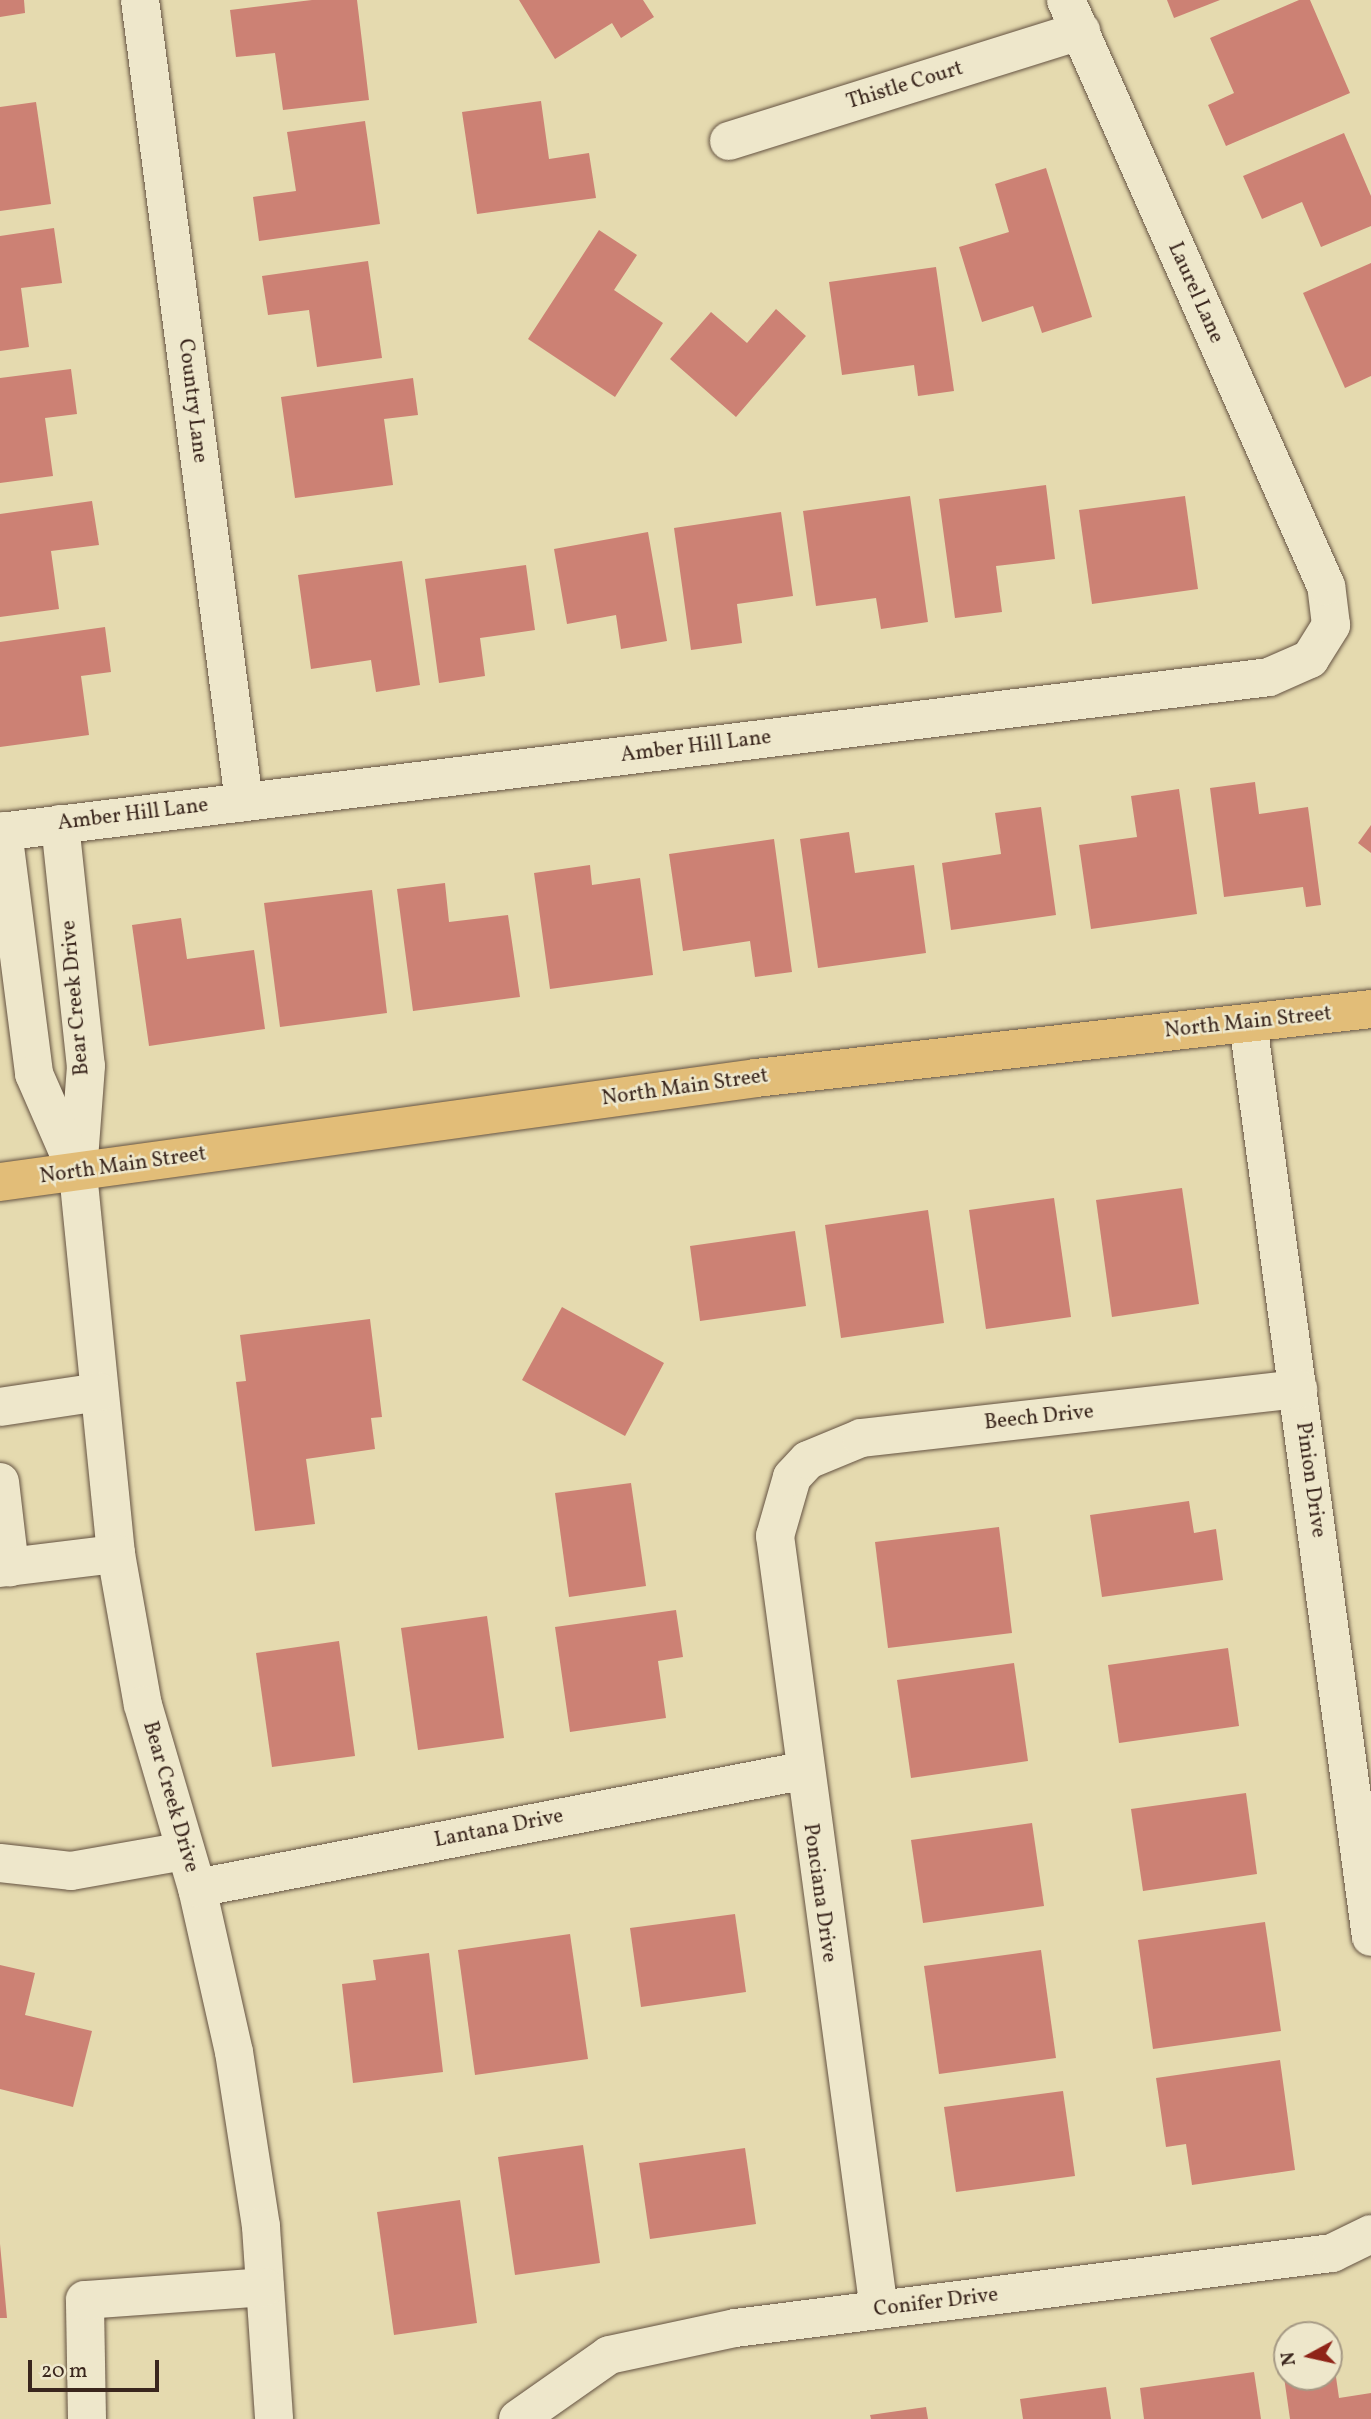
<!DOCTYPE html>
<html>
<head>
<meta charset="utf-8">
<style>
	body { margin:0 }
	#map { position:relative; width:1371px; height:2419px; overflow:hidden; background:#e5daaf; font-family:Vollkorn,serif }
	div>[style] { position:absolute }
	.building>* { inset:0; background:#cc8174 }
	.roads { filter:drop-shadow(0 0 2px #655342) drop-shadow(0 0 2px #655342) }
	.minor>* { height:38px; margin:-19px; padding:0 19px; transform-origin:19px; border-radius:19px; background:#eee7cb }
	.major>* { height:38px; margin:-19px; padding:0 19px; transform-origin:19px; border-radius:19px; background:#e2bd78 }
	span { translate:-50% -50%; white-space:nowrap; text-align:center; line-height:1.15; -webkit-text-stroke:5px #eee7cb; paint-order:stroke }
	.street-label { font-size:21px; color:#3a261d }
	.north { position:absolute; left:1273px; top:2321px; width:70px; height:70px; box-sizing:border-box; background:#eee7cb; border:2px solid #a69a85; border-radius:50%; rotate:262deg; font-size:19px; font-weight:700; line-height:28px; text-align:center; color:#3a261d }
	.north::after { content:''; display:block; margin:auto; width:24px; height:32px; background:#8f2418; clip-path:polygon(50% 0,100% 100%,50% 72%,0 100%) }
	.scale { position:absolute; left:28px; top:2360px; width:131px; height:32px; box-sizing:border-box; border:4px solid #3a261d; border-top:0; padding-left:9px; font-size:21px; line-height:24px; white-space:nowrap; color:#3a261d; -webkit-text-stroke:5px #eee7cb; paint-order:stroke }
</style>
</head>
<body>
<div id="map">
	<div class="building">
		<div style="clip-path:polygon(0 0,24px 0,25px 13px,0 17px)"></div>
		<div style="clip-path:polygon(312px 0,357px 0,369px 100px,283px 110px,275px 53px,236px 57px,230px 10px)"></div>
		<div style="clip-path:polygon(519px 0,643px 0,654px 17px,621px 38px,612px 23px,555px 59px)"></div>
		<div style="clip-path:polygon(1167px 0,1220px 0,1174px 18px)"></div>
		<div style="clip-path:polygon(1299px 0,1310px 0,1350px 93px,1226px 146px,1208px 105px,1234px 93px,1210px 38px)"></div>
		<div style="clip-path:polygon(541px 101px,549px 159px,589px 153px,596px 198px,477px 214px,462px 112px)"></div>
		<div style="clip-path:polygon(36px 102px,51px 204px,0 211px,0 107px)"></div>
		<div style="clip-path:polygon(365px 121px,380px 224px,259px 241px,253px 197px,296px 191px,287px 132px)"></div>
		<div style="clip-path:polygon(1344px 133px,1371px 196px,1371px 226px,1321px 247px,1302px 202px,1262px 219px,1243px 176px)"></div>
		<div style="clip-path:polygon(1046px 168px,1092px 317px,1042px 333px,1033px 306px,982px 322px,959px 247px,1009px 232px,995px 184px)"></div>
		<div style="clip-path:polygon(54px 228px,62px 283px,21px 288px,29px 347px,0 351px,0 236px)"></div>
		<div style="clip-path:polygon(599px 230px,637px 255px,614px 290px,663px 323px,615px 397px,528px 339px)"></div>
		<div style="clip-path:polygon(368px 261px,382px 358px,317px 367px,309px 310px,268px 315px,262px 276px)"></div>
		<div style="clip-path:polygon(1371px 263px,1371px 376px,1345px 388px,1303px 293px)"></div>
		<div style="clip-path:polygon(936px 267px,954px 391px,918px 396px,914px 365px,842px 375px,829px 282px)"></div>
		<div style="clip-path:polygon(776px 309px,806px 336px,736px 417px,670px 359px,711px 312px,747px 343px)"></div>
		<div style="clip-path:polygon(71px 369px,77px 414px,45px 418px,53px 476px,0 483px,0 378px)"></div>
		<div style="clip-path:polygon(413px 378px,418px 415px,384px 419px,393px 485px,295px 498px,281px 397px)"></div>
		<div style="clip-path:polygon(1046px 485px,1055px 559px,996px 566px,1002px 612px,955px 618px,939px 499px)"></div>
		<div style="clip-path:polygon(910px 496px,928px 622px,881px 629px,876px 598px,816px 606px,803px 511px)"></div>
		<div style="clip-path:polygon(1185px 496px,1198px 589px,1092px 604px,1079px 510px)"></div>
		<div style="clip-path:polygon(92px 501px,99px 545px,51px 551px,59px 609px,0 617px,0 514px)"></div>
		<div style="clip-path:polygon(781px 512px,793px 596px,737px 604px,742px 643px,691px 650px,674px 528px)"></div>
		<div style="clip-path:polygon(648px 532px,667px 641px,621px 649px,616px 615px,567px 624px,554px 549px)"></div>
		<div style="clip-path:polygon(402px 561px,420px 685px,376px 692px,371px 660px,311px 669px,298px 575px)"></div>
		<div style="clip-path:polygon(526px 565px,535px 630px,480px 638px,485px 676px,439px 683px,425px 579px)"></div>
		<div style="clip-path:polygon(105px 627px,111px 672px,81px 676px,89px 735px,0 747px,0 642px)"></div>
		<div style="clip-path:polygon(1255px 782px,1259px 814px,1308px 807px,1321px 905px,1306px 907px,1303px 887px,1224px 897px,1210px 788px)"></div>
		<div style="clip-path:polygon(1179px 789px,1197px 914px,1091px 929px,1079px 845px,1137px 837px,1131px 796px)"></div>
		<div style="clip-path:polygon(1041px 807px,1056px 915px,951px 930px,942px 863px,1001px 854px,995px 813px)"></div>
		<div style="clip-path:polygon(1371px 825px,1371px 853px,1358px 843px)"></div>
		<div style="clip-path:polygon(849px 832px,855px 873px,914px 865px,926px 953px,818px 968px,800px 839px)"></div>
		<div style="clip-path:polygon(774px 839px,792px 972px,755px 977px,750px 941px,683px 951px,669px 854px)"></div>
		<div style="clip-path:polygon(590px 865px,592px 885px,640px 878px,653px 975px,550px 989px,534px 873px)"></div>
		<div style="clip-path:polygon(445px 883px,449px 922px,508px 915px,520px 997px,413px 1011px,397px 889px)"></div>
		<div style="clip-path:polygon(372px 890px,387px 1013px,280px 1027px,264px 903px)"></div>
		<div style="clip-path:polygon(181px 918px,187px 959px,254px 950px,265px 1029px,149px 1046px,132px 925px)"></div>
		<div style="clip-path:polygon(1182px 1188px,1199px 1304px,1112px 1317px,1096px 1200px)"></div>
		<div style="clip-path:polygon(1054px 1198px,1071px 1317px,986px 1329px,969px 1210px)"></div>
		<div style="clip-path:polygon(928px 1210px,944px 1323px,841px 1338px,825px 1225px)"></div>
		<div style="clip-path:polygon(795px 1231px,806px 1306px,700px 1321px,690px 1246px)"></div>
		<div style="clip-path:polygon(562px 1307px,664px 1363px,625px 1436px,522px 1380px)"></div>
		<div style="clip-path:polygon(370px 1319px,382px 1417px,371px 1418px,375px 1449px,306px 1459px,315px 1524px,255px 1531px,236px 1382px,246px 1381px,240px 1335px)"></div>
		<div style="clip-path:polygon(631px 1483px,646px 1586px,569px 1597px,555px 1493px)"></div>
		<div style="clip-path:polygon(1189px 1501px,1194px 1533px,1216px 1529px,1223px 1580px,1102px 1597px,1090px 1515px)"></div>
		<div style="clip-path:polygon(999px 1527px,1012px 1633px,888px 1648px,875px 1542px)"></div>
		<div style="clip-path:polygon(676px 1610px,683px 1657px,658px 1661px,666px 1718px,570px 1732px,555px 1627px)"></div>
		<div style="clip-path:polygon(487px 1616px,504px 1738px,418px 1750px,401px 1628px)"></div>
		<div style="clip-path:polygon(339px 1641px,355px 1756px,272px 1767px,256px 1653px)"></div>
		<div style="clip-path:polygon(1228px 1648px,1239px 1726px,1119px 1743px,1108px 1665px)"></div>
		<div style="clip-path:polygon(1014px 1663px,1028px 1761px,911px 1778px,897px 1680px)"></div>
		<div style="clip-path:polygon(1246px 1793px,1257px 1874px,1143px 1891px,1131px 1809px)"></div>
		<div style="clip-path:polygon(1032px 1823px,1044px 1906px,923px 1923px,911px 1840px)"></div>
		<div style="clip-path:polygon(735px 1914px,746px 1992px,641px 2007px,630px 1928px)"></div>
		<div style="clip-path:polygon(1265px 1922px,1281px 2031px,1153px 2049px,1138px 1940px)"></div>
		<div style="clip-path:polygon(570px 1934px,588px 2059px,475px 2075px,458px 1950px)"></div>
		<div style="clip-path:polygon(1041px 1950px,1056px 2058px,939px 2074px,924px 1966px)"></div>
		<div style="clip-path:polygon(429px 1953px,443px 2072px,353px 2083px,342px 1984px,376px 1980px,373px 1960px)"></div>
		<div style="clip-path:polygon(0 1965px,35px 1973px,25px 2015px,92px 2031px,73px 2107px,0 2089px)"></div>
		<div style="clip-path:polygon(1280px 2060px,1295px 2170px,1192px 2185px,1186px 2144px,1166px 2147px,1156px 2078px)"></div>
		<div style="clip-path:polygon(1063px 2091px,1075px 2176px,956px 2192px,944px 2107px)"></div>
		<div style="clip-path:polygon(583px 2145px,600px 2263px,515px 2275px,498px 2157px)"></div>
		<div style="clip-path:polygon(745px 2148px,756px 2224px,650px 2239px,639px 2163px)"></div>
		<div style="clip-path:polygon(460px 2200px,477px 2323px,394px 2335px,377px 2212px)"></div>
		<div style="clip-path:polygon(0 2244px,7px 2318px,0 2318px)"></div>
		<div style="clip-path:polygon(1335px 2370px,1339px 2398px,1371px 2393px,1371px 2419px,1290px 2419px,1284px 2377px,1329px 2377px)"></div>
		<div style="clip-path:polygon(1254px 2372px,1261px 2419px,1144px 2419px,1140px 2388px)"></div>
		<div style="clip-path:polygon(1106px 2387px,1111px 2419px,1023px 2419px,1020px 2399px)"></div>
		<div style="clip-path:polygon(926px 2407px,928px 2419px,871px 2419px,870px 2415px)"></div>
	</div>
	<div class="roads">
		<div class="minor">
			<div style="left:140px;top:0;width:809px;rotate:82.61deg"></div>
			<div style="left:729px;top:141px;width:369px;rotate:-17.4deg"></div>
			<div style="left:60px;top:824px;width:243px;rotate:83.9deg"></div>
			<div style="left:86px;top:1066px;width:107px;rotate:94.3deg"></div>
			<div style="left:78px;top:1173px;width:383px;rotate:84.3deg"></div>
			<div style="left:116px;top:1554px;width:153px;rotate:79.9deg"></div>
			<div style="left:143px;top:1705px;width:191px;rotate:73.6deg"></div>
			<div style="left:197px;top:1888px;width:168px;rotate:77.3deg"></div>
			<div style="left:234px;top:2052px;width:177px;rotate:81.2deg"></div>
			<div style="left:261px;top:2227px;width:192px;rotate:86.1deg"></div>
			<div style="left:3px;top:831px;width:245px;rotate:82.7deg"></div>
			<div style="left:34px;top:1074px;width:103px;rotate:66.4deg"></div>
			<div style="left:0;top:832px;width:1278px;rotate:-6.96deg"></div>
			<div style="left:1269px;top:677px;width:45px;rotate:-23.7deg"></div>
			<div style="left:1310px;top:659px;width:40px;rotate:-58deg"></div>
			<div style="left:1331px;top:625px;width:39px;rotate:-97deg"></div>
			<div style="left:1326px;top:586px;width:641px;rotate:-113.93deg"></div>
			<div style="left:1248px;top:1023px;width:922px;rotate:82.34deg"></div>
			<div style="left:0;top:1407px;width:100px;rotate:-8.6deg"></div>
			<div style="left:0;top:1482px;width:86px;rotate:83.3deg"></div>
			<div style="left:0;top:1568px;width:117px;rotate:-6.9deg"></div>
			<div style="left:0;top:1863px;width:71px;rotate:6.4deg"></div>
			<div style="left:71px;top:1871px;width:116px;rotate:-10deg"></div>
			<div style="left:197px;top:1888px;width:616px;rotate:-10.95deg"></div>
			<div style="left:879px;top:2310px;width:781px;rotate:-97.65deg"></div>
			<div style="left:775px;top:1536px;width:61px;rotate:-73.9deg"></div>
			<div style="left:792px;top:1477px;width:23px;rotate:-47deg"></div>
			<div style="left:808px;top:1460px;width:57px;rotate:-22.5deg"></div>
			<div style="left:861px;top:1438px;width:440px;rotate:-6.4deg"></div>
			<div style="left:87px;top:2419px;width:119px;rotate:-91deg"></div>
			<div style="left:85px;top:2300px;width:180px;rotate:-4.1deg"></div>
			<div style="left:518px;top:2419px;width:111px;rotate:-35.1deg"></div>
			<div style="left:609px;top:2355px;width:129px;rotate:-12.1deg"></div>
			<div style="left:735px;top:2328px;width:602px;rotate:-7.16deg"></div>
			<div style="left:1332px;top:2253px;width:43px;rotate:-26deg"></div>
		</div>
		<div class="major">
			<div style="left:0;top:1182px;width:763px;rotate:-7.83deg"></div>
			<div style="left:756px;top:1078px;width:619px;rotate:-6.4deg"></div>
		</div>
	</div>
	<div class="street-label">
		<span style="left:905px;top:86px;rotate:-17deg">Thistle Court</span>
		<span style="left:1195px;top:293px;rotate:66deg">Laurel Lane</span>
		<span style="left:192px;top:401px;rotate:83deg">Country Lane</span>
		<span style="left:696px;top:747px;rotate:-7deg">Amber Hill Lane</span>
		<span style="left:133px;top:815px;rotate:-7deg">Amber Hill Lane</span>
		<span style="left:76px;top:998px;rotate:-95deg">Bear Creek Drive</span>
		<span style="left:1248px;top:1023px;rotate:-6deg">North Main Street</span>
		<span style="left:685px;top:1088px;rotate:-8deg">North Main Street</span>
		<span style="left:123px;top:1166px;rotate:-8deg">North Main Street</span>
		<span style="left:1039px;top:1418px;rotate:-6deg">Beech Drive</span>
		<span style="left:1310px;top:1480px;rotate:82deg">Pinion Drive</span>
		<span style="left:170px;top:1797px;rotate:74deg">Bear Creek Drive</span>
		<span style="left:499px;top:1829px;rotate:-11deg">Lantana Drive</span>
		<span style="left:819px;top:1893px;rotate:82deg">Ponciana Drive</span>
		<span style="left:936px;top:2303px;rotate:-7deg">Conifer Drive</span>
	</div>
	<div class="north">N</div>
	<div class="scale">20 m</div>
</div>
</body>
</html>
